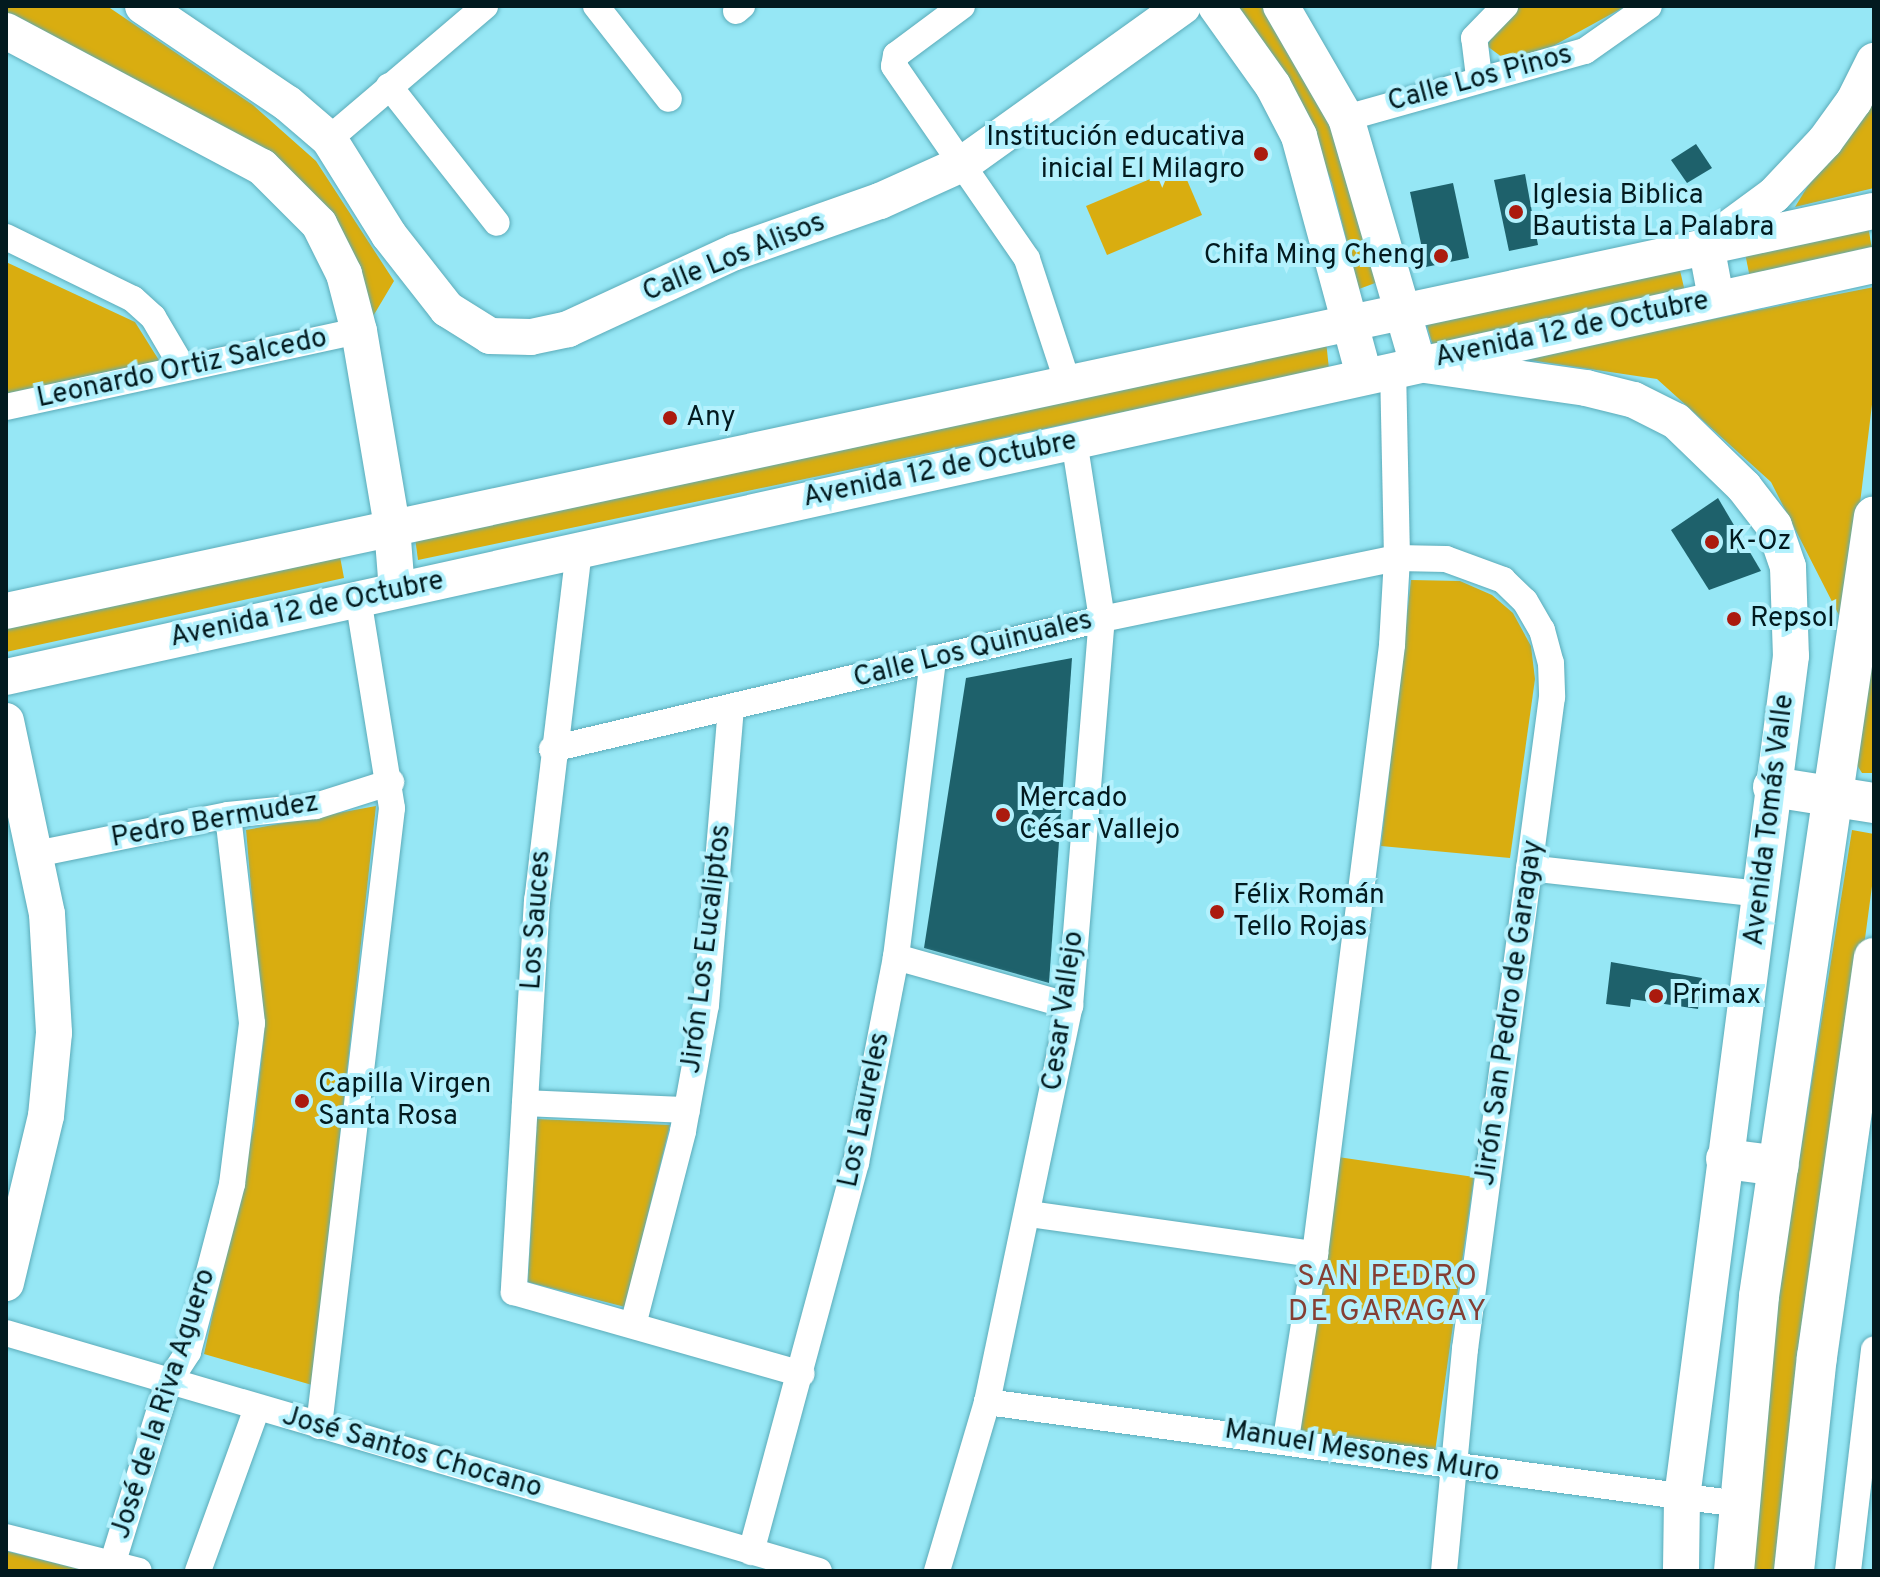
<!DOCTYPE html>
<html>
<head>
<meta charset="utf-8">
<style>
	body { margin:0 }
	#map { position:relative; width:1880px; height:1577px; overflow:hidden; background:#96e7f5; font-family:Overpass,sans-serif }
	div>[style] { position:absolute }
	.green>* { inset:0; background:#d9ad10 }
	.building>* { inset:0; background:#1e616b }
	.roads { filter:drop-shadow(0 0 2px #5babb9) drop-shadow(0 0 2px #5babb9) }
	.street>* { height:26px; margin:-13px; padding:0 13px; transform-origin:13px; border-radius:13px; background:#fff }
	.secondary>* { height:36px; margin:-18px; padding:0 18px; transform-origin:18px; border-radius:18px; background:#fff }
	.primary>* { height:40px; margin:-20px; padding:0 20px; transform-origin:20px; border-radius:20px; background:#fff }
	.dots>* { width:22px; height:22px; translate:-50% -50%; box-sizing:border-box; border:4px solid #b3f1fd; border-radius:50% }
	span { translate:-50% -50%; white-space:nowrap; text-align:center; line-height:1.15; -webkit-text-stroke:8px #b3f1fd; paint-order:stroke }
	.street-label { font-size:28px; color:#021a1f }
	.poi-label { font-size:28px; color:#021a1f }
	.right { translate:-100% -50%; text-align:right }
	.left { translate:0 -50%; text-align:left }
	.neighbourhood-label { font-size:30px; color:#853e33; letter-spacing:2px }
	.frame { position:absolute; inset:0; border:8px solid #021a1f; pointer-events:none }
</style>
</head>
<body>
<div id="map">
	<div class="green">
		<div style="clip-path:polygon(6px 6px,107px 6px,253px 105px,316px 161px,394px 281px,369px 323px,339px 235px,6px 15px)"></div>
		<div style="clip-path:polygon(1232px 6px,1271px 6px,1343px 135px,1386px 279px,1359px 289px,1332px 183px,1303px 110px)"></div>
		<div style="clip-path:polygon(1521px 6px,1626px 6px,1553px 46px,1506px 60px,1487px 46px,1498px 24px)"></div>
		<div style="clip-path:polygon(1874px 78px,1874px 188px,1795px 207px)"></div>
		<div style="clip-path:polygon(1181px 166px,1202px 215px,1107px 255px,1086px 206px)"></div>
		<div style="clip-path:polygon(1868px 225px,1872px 250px,1750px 278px,1745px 253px)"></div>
		<div style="clip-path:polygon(6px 262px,135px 322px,162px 365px,6px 394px)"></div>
		<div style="clip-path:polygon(1679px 266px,1685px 292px,1433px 346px,1425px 319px)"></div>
		<div style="clip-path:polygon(1874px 287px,1874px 388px,1845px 627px,1771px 482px,1657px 379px,1516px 358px)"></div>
		<div style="clip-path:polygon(1326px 341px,1329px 369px,418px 560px,414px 530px)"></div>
		<div style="clip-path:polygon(338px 546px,344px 578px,6px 652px,6px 614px)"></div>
		<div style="clip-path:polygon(1411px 580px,1460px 581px,1492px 595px,1513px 613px,1531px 646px,1535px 679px,1510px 858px,1381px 846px)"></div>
		<div style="clip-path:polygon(1874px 649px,1874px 773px,1862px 773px,1857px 765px)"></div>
		<div style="clip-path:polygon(376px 806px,344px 1099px,312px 1385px,204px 1354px,254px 1126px,264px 1037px,246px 830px)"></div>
		<div style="clip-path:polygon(1852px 830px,1874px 834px,1874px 871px,1797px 1450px,1787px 1571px,1746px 1571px,1759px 1411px)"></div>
		<div style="clip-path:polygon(537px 1119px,670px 1125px,625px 1307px,528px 1282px)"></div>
		<div style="clip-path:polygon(1338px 1157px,1474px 1177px,1435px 1452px,1299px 1432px)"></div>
		<div style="clip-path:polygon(6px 1551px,87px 1571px,6px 1571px)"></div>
	</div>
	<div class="building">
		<div style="clip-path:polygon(1696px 144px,1712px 168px,1687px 183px,1671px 160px)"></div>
		<div style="clip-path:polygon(1525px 174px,1538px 245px,1509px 251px,1494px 180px)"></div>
		<div style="clip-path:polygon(1453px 183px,1469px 258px,1426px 267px,1410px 192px)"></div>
		<div style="clip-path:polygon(1718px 498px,1761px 571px,1709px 590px,1671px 530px)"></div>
		<div style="clip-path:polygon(1072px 658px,1049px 983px,924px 948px,966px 678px)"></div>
		<div style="clip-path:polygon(1611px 962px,1702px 978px,1698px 1009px,1631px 999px,1630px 1007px,1606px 1004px)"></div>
	</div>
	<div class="roads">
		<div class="street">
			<div style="left:596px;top:6px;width:118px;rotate:51.9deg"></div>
			<div style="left:962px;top:6px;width:82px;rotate:143.4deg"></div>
			<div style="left:896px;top:55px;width:11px;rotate:100deg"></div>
			<div style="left:894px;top:66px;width:234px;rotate:55.4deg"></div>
			<div style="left:1027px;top:259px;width:128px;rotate:71.8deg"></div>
			<div style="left:736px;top:11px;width:8px;rotate:-40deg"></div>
			<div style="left:1479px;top:77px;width:39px;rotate:-97deg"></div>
			<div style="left:1474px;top:38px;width:45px;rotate:-45.9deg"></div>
			<div style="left:389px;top:86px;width:174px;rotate:51.8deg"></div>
			<div style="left:1346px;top:118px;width:248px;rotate:-15.7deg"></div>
			<div style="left:1585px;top:51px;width:78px;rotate:-35.1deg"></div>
			<div style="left:329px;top:139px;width:205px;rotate:-40.4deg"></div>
			<div style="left:6px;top:237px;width:141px;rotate:26deg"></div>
			<div style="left:133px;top:299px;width:27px;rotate:42deg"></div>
			<div style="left:153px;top:317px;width:59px;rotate:59.5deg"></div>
			<div style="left:6px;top:407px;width:361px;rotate:-12.2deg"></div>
			<div style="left:579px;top:550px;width:353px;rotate:96.8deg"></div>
			<div style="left:537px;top:900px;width:393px;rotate:93.4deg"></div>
			<div style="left:514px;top:1292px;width:299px;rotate:15.9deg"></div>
			<div style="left:552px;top:749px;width:565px;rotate:-13.3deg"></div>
			<div style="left:1102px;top:619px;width:301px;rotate:-11.7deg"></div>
			<div style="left:1397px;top:558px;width:49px;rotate:1.2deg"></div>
			<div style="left:1446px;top:559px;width:61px;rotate:20.2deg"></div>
			<div style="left:1503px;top:580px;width:30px;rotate:44deg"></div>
			<div style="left:1525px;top:601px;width:34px;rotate:60deg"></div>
			<div style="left:1542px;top:630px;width:34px;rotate:75deg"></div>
			<div style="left:1551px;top:663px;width:34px;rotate:88deg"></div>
			<div style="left:1552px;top:697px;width:658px;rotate:97.6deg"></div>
			<div style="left:1465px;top:1349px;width:223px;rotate:95.4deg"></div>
			<div style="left:36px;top:854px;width:196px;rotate:-11.5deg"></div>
			<div style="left:228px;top:815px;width:88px;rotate:-5.8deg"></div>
			<div style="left:316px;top:806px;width:79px;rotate:-17.7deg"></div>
			<div style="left:1529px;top:868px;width:232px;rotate:6.4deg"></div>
			<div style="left:896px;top:957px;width:181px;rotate:15.7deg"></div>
			<div style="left:525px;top:1103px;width:162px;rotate:2.5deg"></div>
			<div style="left:1029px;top:1214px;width:289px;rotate:8deg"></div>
			<div style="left:633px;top:1325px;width:200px;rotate:-75.5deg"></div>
			<div style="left:683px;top:1131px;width:128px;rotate:-79.7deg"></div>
			<div style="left:706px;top:1005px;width:296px;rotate:-85.2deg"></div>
			<div style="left:6px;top:1333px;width:847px;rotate:16.32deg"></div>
			<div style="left:987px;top:1402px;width:758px;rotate:7.73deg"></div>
			<div style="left:319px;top:1426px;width:622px;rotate:-83.26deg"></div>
			<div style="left:392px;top:808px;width:212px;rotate:-99.2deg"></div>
			<div style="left:1286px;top:1439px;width:187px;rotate:-81.1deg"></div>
			<div style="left:1315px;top:1254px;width:614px;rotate:-82.79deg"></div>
			<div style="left:1392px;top:645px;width:87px;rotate:-86.7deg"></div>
			<div style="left:1397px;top:558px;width:189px;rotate:-91.2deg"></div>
			<div style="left:6px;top:1537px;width:137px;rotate:14.3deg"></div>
			<div style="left:751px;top:1552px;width:403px;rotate:-74.9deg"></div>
			<div style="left:856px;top:1163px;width:210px;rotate:-79deg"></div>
			<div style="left:896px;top:957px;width:301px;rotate:-82.9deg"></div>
			<div style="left:112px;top:1565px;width:190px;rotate:-72.9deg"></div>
			<div style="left:168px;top:1383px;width:37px;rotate:-57deg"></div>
			<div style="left:188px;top:1352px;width:174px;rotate:-75.3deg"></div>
			<div style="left:232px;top:1184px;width:162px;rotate:-82.9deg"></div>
			<div style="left:252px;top:1023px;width:209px;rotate:-96.6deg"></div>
			<div style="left:198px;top:1571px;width:173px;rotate:-70.1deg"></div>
			<div style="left:937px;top:1571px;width:176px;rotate:-73.5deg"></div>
			<div style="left:987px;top:1402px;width:405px;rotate:-78.2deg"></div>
			<div style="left:1070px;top:1006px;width:388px;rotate:-85.3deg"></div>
			<div style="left:1102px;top:619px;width:181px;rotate:-98.9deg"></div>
			<div style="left:1848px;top:1571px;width:223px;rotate:-83.3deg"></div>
		</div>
		<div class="secondary">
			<div style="left:143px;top:6px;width:174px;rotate:34deg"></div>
			<div style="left:287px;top:103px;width:55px;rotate:40.6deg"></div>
			<div style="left:329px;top:139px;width:113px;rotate:58deg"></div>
			<div style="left:389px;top:235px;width:94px;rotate:51.9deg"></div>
			<div style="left:447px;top:309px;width:51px;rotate:32.1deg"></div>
			<div style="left:490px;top:336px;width:41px;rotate:1.4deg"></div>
			<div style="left:531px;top:337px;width:38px;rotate:-12deg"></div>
			<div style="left:568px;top:329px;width:184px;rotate:-24.8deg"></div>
			<div style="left:735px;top:252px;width:154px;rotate:-19.4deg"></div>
			<div style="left:880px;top:201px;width:92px;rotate:-24.3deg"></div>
			<div style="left:964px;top:163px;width:269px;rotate:-35.6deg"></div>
			<div style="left:1216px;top:6px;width:98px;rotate:54.5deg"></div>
			<div style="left:1273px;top:86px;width:56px;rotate:62.5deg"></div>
			<div style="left:1299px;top:136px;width:249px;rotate:74.8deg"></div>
			<div style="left:1281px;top:6px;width:129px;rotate:59.9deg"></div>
			<div style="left:1346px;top:118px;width:256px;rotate:73.7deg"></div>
			<div style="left:1418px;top:364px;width:170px;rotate:8.1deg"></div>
			<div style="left:1586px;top:388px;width:49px;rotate:14deg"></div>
			<div style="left:1634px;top:400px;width:47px;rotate:26.6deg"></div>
			<div style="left:1676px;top:421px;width:95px;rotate:44.1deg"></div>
			<div style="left:1744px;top:487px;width:49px;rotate:52.4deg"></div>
			<div style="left:1774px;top:526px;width:43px;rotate:71.1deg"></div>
			<div style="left:1788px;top:567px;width:89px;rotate:88.1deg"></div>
			<div style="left:1791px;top:656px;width:849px;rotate:97.38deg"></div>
			<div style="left:1682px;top:1498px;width:73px;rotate:90.8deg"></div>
			<div style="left:6px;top:31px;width:290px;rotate:28deg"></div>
			<div style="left:262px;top:167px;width:81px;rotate:45deg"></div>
			<div style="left:319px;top:224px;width:56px;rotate:63.4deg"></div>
			<div style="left:344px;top:274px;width:59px;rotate:75.3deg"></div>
			<div style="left:359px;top:331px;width:199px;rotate:80.4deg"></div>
			<div style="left:392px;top:527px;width:63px;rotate:85.5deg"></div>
			<div style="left:1716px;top:298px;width:54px;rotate:-100.7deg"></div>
			<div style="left:1706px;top:245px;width:84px;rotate:-36.3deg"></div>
			<div style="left:1774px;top:195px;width:74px;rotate:-46.6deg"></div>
			<div style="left:1825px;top:141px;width:49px;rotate:-54.1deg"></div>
			<div style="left:1854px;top:101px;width:45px;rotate:-63.4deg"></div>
			<div style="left:6px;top:611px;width:1910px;rotate:-12.09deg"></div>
			<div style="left:6px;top:677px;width:1913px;rotate:-12.44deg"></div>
			<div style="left:6px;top:721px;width:197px;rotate:78deg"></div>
			<div style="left:47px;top:914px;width:119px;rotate:86.6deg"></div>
			<div style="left:54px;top:1033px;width:83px;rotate:95.5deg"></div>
			<div style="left:46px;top:1116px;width:172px;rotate:103.5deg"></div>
		</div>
		<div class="primary">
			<div style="left:1773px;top:787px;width:102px;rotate:9deg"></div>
			<div style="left:1726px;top:1159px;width:53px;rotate:7.5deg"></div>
			<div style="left:1734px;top:1571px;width:276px;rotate:-84.8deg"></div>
			<div style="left:1759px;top:1296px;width:788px;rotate:-81.61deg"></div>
			<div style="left:1794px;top:1571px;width:215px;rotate:-83.9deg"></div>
			<div style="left:1817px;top:1357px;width:403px;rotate:-81.9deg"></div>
		</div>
	</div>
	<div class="dots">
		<div style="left:1261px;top:154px;background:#ab1a0e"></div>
		<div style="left:1516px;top:212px;background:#ab1a0e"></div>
		<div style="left:1441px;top:256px;background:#ab1a0e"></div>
		<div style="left:670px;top:418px;background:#ab1a0e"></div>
		<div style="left:1712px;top:542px;background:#ab1a0e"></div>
		<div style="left:1734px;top:619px;background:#ab1a0e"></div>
		<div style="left:1003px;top:815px;background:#ab1a0e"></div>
		<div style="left:1217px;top:912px;background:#ab1a0e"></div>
		<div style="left:1656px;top:996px;background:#ab1a0e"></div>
		<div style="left:302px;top:1101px;background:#ab1a0e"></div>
	</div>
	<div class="street-label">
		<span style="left:1480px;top:79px;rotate:-15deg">Calle Los Pinos</span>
		<span style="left:734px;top:258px;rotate:-22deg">Calle Los Alisos</span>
		<span style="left:1572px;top:330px;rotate:-12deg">Avenida 12 de Octubre</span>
		<span style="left:182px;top:369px;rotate:-12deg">Leonardo Ortiz Salcedo</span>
		<span style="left:940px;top:470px;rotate:-12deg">Avenida 12 de Octubre</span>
		<span style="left:307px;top:610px;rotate:-12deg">Avenida 12 de Octubre</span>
		<span style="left:973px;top:650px;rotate:-14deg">Calle Los Quinuales</span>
		<span style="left:1770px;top:820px;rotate:-83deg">Avenida Tomás Valle</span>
		<span style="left:215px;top:821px;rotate:-10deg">Pedro Bermudez</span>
		<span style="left:537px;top:920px;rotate:-86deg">Los Sauces</span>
		<span style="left:707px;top:949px;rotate:-83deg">Jirón Los Eucaliptos</span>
		<span style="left:1064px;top:1011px;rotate:-82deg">Cesar Vallejo</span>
		<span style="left:1510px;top:1013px;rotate:-82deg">Jirón San Pedro de Garagay</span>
		<span style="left:865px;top:1110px;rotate:-78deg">Los Laureles</span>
		<span style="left:164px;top:1404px;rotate:-72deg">José de la Riva Aguero</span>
		<span style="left:1362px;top:1452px;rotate:9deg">Manuel Mesones Muro</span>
		<span style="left:412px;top:1453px;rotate:16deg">José Santos Chocano</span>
	</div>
	<div class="poi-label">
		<span class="right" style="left:1245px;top:154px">Institución educativa<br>inicial El Milagro</span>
		<span class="left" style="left:1532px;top:212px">Iglesia Biblica<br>Bautista La Palabra</span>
		<span class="right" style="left:1425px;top:256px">Chifa Ming Cheng</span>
		<span class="left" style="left:686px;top:418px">Any</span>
		<span class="left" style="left:1728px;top:542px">K-Oz</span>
		<span class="left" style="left:1750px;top:619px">Repsol</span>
		<span class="left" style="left:1019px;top:815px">Mercado<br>César Vallejo</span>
		<span class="left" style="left:1233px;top:912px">Félix Román<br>Tello Rojas</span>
		<span class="left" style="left:1672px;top:996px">Primax</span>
		<span class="left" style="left:318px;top:1101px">Capilla Virgen<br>Santa Rosa</span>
	</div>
	<div class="neighbourhood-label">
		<span style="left:1388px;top:1295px">SAN PEDRO<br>DE GARAGAY</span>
	</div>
	<div class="frame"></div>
</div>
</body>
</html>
